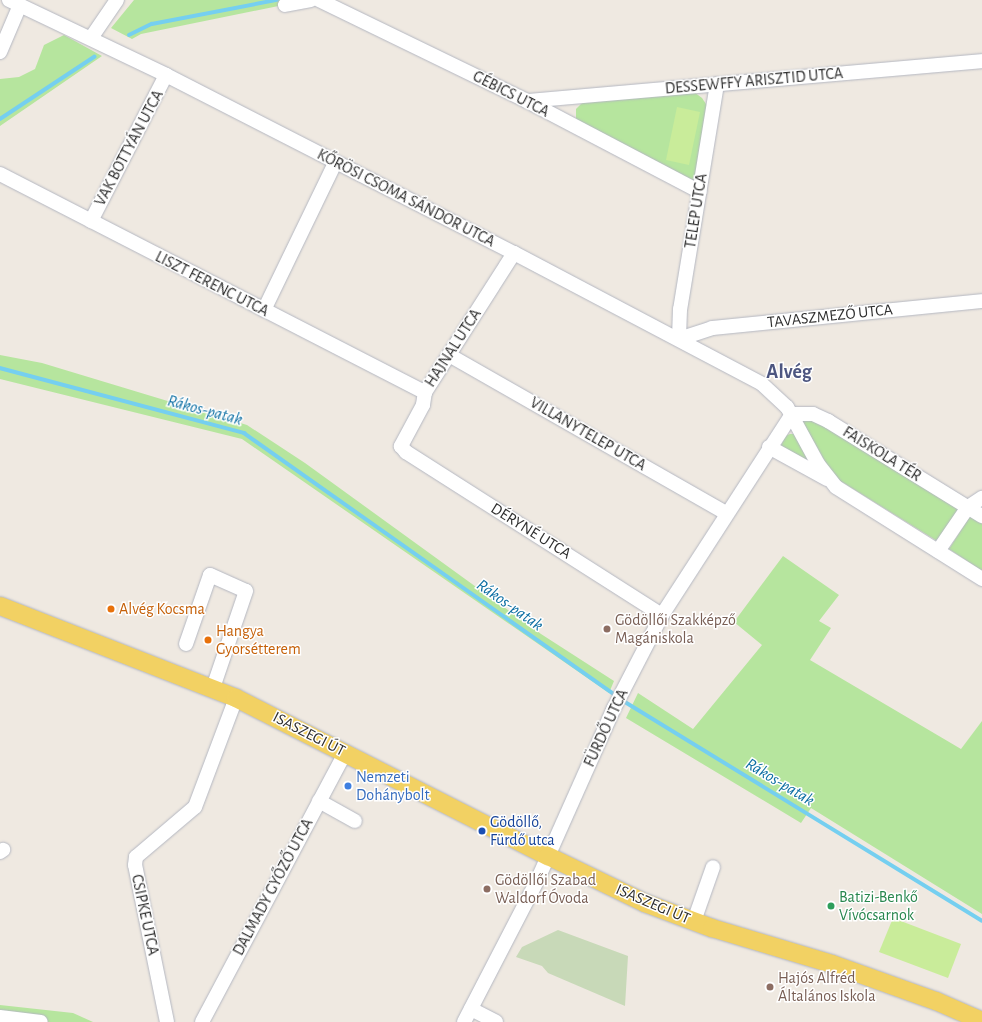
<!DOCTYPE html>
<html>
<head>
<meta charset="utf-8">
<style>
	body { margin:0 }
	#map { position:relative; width:982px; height:1022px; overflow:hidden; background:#efe9e1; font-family:"Alegreya Sans",sans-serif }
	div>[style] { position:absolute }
	.green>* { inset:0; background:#b6e59e }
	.cemetery>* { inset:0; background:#c8d9b8 }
	.pitch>* { inset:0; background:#c9ec9a }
	.stream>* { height:3.5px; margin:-1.75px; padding:0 1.75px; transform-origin:1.75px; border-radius:1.75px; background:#75cff0 }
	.roads { filter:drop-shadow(0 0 1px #b4b7c1) drop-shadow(0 0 1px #b4b7c1) }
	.minor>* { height:14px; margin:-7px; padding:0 7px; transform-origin:7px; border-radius:7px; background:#fff }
	.major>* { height:18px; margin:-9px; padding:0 9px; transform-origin:9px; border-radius:9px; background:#f2d163 }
	.dots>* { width:11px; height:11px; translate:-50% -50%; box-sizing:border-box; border:2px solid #fff; border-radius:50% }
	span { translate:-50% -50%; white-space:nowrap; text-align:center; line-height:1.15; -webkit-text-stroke:3px #fff; paint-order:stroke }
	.street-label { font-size:16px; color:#2e2e2e }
	.food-label { font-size:16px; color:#c56008 }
	.left { translate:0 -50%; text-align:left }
	.education-label { font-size:16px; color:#785e54 }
	.shop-label { font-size:16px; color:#366cbe }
	.transit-label { font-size:16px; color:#164399 }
	.leisure-label { font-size:16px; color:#27864d }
	.water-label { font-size:17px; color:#0d6fa3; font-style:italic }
	.district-label { font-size:20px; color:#4d5680; font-weight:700 }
</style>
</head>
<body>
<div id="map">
	<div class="green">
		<div style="clip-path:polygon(134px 0,308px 0,141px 34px,132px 39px,111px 28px)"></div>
		<div style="clip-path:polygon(64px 35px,102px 56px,0 126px,0 79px,19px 77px,35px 69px,44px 45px)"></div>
		<div style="clip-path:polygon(694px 92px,702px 98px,708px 107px,697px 178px,691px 181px,578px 122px,576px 118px,576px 109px,584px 101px)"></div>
		<div style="clip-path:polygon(0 355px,42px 363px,247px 425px,305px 463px,541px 634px,614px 681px,609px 693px,242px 439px,0 379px)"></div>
		<div style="clip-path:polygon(809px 416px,960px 507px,937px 541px,834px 477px,803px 423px,802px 419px)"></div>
		<div style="clip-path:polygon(790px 434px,795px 434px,809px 462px,781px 446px,785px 436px)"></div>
		<div style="clip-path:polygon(970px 516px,982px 520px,982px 571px,949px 549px)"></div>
		<div style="clip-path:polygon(783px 556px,839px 595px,819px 621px,831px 628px,810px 660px,961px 749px,982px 721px,982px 914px,811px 808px,801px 823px,626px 718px,638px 693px,693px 729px,762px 645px,734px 622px)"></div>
		<div style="clip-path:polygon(0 1005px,73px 1013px,93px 1022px,0 1022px)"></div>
	</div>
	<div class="cemetery">
		<div style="clip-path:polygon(558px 930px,628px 956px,625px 1006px,548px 973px,542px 966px,516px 957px,522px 947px)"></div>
	</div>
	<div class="pitch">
		<div style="clip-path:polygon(677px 107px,700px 112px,689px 165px,666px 160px)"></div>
		<div style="clip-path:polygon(893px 918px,961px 944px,948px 978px,879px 952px)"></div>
	</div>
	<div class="stream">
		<div style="left:129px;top:35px;width:25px;rotate:-26deg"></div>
		<div style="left:152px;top:24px;width:127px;rotate:-10.9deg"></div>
		<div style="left:0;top:119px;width:113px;rotate:-33.4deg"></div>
		<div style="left:0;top:368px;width:253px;rotate:14.9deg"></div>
		<div style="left:244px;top:433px;width:456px;rotate:35.2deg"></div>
		<div style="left:622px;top:700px;width:422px;rotate:31.5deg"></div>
	</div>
	<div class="roads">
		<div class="minor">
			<div style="left:9px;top:0;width:174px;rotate:25.5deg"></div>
			<div style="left:166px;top:75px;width:391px;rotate:27.1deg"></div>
			<div style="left:514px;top:253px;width:280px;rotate:27.8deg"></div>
			<div style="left:762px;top:384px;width:34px;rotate:43deg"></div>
			<div style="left:787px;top:407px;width:65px;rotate:61.5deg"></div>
			<div style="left:818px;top:464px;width:29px;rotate:52deg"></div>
			<div style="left:836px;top:487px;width:173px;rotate:32.2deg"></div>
			<div style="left:319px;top:0;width:231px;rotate:25.9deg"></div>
			<div style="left:527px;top:101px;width:195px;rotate:27.7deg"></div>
			<div style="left:285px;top:5px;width:26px;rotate:-11deg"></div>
			<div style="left:91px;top:38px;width:46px;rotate:-55.6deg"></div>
			<div style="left:0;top:52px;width:51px;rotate:-66.9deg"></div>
			<div style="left:717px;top:84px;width:228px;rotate:99.3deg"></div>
			<div style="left:680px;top:309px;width:30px;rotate:92deg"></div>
			<div style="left:679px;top:339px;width:35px;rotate:-18deg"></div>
			<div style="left:712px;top:328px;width:271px;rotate:-5.7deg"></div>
			<div style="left:527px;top:101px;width:457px;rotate:-5deg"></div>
			<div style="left:0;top:174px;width:478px;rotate:27.2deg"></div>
			<div style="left:91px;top:221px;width:164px;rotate:-62.8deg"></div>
			<div style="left:514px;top:253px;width:165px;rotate:122.6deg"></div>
			<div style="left:425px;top:392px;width:13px;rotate:99deg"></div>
			<div style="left:423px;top:405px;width:47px;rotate:118.2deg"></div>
			<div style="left:401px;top:446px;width:8px;rotate:50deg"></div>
			<div style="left:406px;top:452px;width:303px;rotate:32.5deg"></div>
			<div style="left:264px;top:310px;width:163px;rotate:-64.2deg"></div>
			<div style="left:449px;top:355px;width:319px;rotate:29.7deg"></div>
			<div style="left:792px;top:414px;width:21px"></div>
			<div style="left:813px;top:414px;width:17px;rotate:25deg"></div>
			<div style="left:828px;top:421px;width:181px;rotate:31.7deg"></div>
			<div style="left:769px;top:447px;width:66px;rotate:28.9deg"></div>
			<div style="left:938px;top:551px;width:53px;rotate:-55.7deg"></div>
			<div style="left:968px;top:507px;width:17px;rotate:-33deg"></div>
			<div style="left:186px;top:644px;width:73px;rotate:-70.8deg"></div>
			<div style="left:210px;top:575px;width:39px;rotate:24deg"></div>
			<div style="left:246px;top:591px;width:102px;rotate:108.8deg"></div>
			<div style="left:319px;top:801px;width:41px;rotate:29.1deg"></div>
			<div style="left:0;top:852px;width:4px;rotate:-34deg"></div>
			<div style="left:694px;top:921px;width:57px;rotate:-70.6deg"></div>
			<div style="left:471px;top:1009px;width:28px;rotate:27deg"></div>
			<div style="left:0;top:1017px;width:41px;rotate:7deg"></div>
			<div style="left:167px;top:1022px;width:160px;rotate:-101.5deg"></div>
			<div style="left:135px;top:865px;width:8px;rotate:-83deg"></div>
			<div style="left:136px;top:857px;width:77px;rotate:-40.3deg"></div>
			<div style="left:195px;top:807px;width:116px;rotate:-69.4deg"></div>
			<div style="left:202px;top:1022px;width:305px;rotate:-62deg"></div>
			<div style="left:464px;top:1022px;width:159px;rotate:-62.6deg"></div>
			<div style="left:537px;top:881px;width:189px;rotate:-66deg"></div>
			<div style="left:614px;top:708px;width:105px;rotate:-62.7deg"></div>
			<div style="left:662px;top:615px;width:239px;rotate:-57.1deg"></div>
		</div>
		<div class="major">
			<div style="left:0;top:606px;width:253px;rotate:21.3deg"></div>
			<div style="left:236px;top:698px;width:350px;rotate:26.9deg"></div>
			<div style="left:548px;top:856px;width:108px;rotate:25.9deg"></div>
			<div style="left:645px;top:903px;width:72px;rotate:20.5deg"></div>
			<div style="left:712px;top:928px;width:125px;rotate:16.7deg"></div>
			<div style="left:832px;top:964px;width:110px;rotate:19.6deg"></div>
			<div style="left:936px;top:1001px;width:50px;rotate:23.5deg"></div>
		</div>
	</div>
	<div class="dots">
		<div style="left:111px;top:609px;background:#e8710a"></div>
		<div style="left:607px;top:629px;background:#8d6e63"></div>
		<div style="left:208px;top:640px;background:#e8710a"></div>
		<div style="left:348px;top:786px;background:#3f7fe0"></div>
		<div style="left:482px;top:831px;background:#1a4fb4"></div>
		<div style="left:487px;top:889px;background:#8d6e63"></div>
		<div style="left:831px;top:906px;background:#2e9e5b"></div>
		<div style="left:770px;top:987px;background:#8d6e63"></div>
	</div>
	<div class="street-label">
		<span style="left:754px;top:81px;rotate:-5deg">DESSEWFFY ARISZTID UTCA</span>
		<span style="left:511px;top:94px;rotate:27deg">GÉBICS UTCA</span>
		<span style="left:129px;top:148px;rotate:-62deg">VAK BOTTYÁN UTCA</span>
		<span style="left:406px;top:198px;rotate:27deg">KŐRÖSI CSOMA SÁNDOR UTCA</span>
		<span style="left:696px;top:211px;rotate:-81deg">TELEP UTCA</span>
		<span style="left:212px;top:284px;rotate:27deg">LISZT FERENC UTCA</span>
		<span style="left:830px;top:316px;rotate:-6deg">TAVASZMEZŐ UTCA</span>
		<span style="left:453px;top:348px;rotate:-57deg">HAJNAL UTCA</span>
		<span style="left:588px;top:434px;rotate:30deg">VILLANYTELEP UTCA</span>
		<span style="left:882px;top:454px;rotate:32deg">FAISKOLA TÉR</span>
		<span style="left:531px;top:531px;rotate:32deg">DÉRYNÉ UTCA</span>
		<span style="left:606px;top:728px;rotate:-65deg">FÜRDŐ UTCA</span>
		<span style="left:309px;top:734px;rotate:27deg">ISASZEGI ÚT</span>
		<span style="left:273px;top:887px;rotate:-62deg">DALMADY GYŐZŐ UTCA</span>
		<span style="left:653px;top:904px;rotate:23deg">ISASZEGI ÚT</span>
		<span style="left:145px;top:915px;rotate:78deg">CSIPKE UTCA</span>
	</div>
	<div class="food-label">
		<span class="left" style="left:119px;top:609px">Alvég Kocsma</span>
		<span class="left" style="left:216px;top:640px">Hangya<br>Gyorsétterem</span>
	</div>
	<div class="education-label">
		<span class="left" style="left:615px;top:629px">Gödöllői Szakképző<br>Magániskola</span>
		<span class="left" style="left:495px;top:889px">Gödöllői Szabad<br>Waldorf Óvoda</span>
		<span class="left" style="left:778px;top:987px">Hajós Alfréd<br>Általános Iskola</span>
	</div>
	<div class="shop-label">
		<span class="left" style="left:356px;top:786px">Nemzeti<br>Dohánybolt</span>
	</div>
	<div class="transit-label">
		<span class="left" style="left:490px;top:831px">Gödöllő,<br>Fürdő utca</span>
	</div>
	<div class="leisure-label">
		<span class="left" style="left:839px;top:906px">Batizi-Benkő<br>Vívócsarnok</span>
	</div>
	<div class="water-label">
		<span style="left:205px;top:410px;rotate:15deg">Rákos-patak</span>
		<span style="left:510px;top:605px;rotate:35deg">Rákos-patak</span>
		<span style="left:780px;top:782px;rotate:31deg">Rákos-patak</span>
	</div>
	<div class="district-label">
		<span style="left:789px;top:372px">Alvég</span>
	</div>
</div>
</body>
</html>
